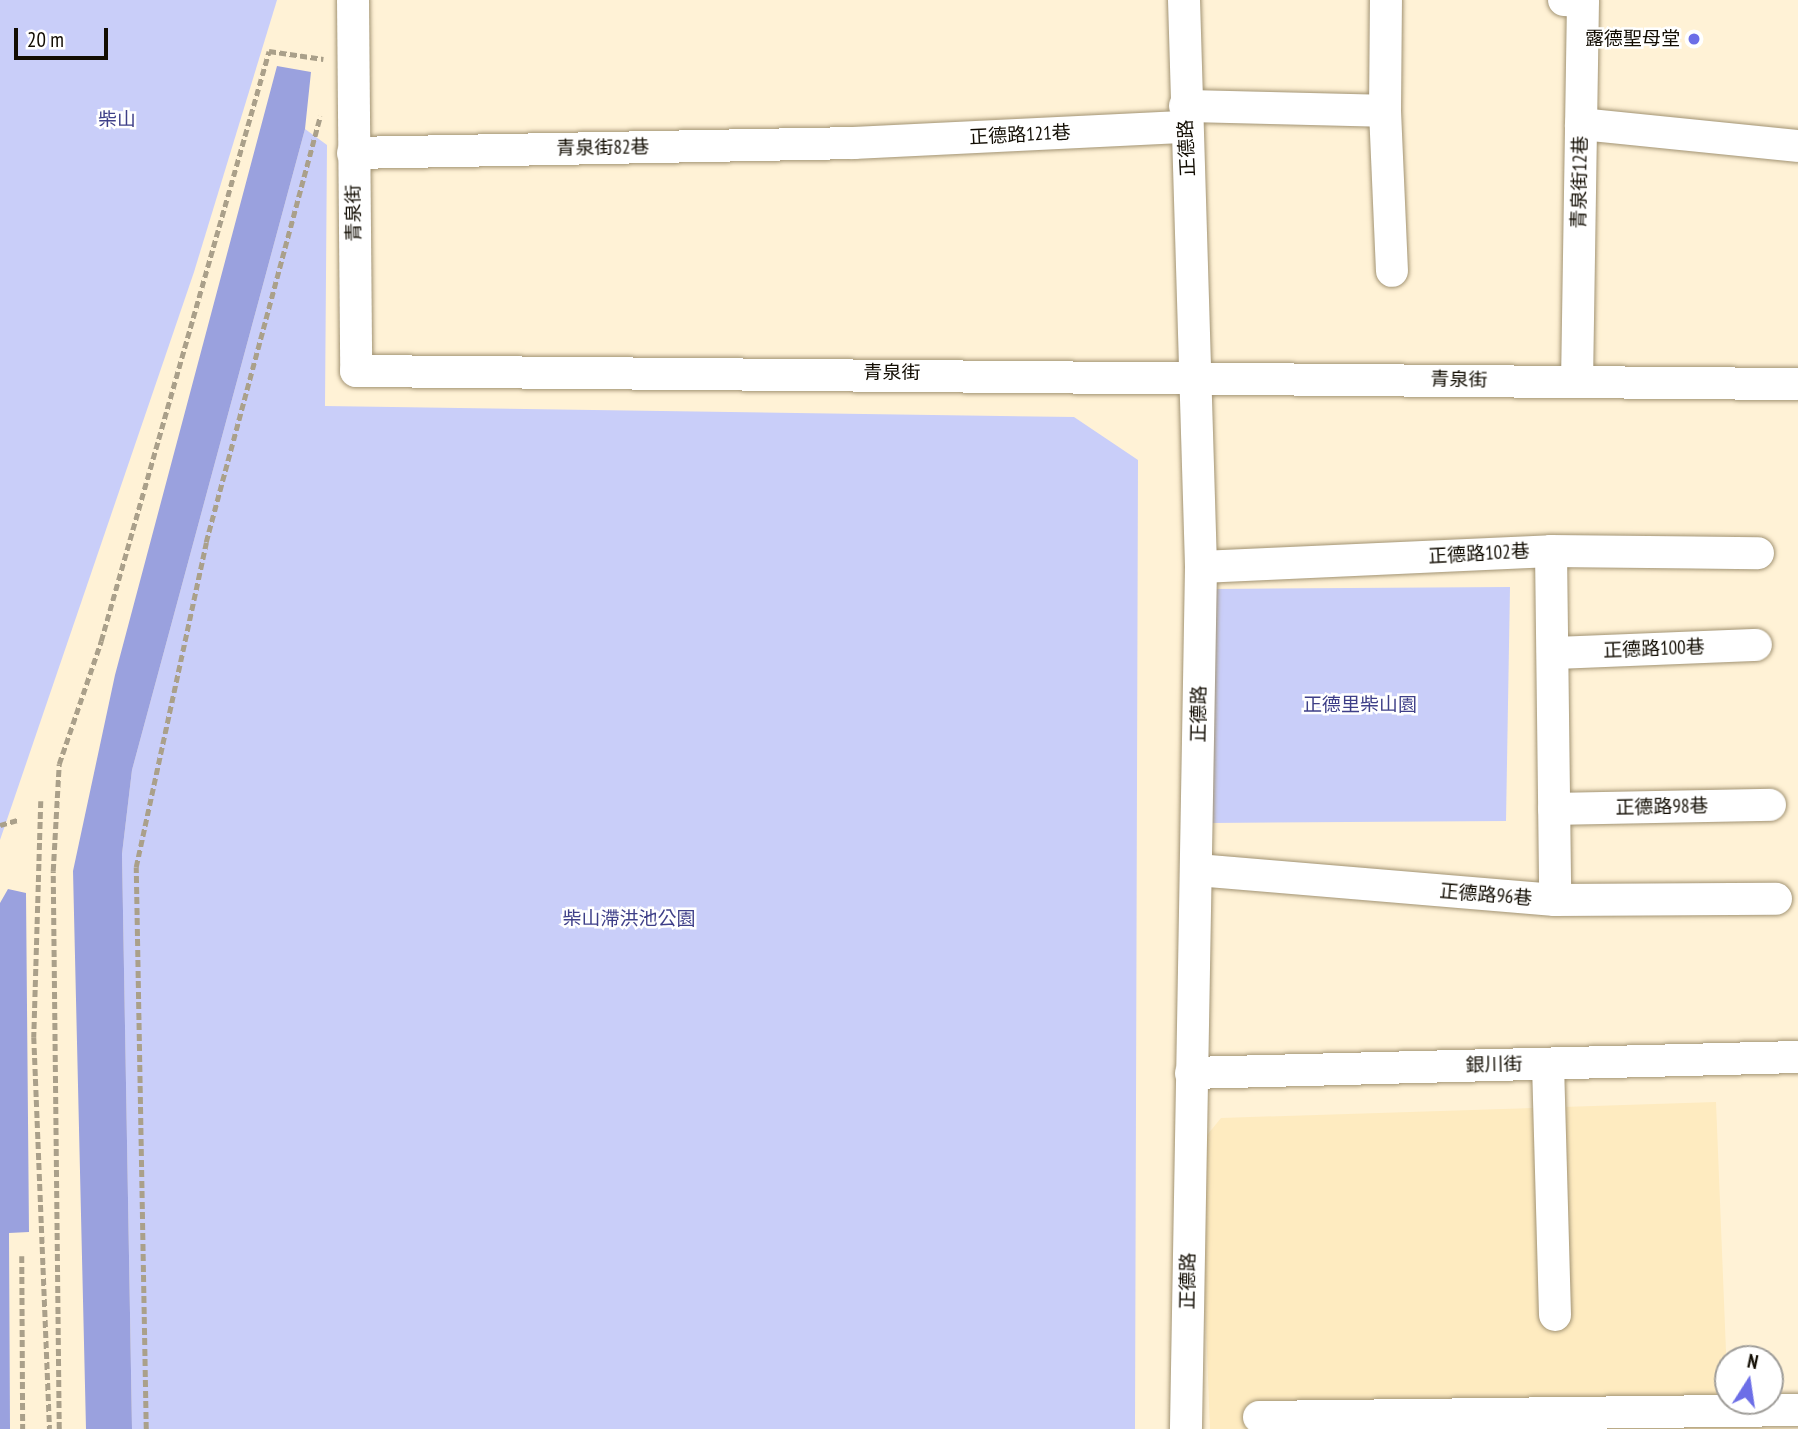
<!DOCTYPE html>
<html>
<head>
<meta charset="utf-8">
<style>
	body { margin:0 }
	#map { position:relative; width:1798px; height:1429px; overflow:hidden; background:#fff2d6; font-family:"PT Sans Narrow","Noto Sans TC",sans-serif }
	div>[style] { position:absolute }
	.built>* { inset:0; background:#feebc0 }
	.green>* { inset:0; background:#c9cef9 }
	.water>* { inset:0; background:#9aa1de }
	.path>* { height:4.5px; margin-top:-2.25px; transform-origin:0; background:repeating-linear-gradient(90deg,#aaa08a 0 7px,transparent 0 10.5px) }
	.roads { filter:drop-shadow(0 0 2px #a29373) drop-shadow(0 0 2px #a29373) }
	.minor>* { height:32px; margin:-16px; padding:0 16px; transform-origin:16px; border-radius:16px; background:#fff }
	.dots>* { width:19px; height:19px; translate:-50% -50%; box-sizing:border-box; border:4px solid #fff; border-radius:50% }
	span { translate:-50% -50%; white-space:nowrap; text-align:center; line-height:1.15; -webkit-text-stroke:5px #fff; paint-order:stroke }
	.poi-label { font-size:19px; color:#120d03 }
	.right { translate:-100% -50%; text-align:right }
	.park-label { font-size:19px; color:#3e3f88 }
	.street-label { font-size:19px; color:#120d03 }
	.north { position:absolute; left:1714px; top:1345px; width:70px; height:70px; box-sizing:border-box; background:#fff; border:2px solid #a09e9a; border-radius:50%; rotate:12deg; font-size:19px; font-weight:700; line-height:28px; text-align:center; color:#120d03 }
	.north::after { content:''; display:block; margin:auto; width:24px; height:32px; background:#6c6ee7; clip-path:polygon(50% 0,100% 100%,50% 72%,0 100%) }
	.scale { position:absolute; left:14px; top:28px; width:94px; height:32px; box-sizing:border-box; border:4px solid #120d03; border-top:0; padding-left:9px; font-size:21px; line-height:24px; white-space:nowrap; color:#120d03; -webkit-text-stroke:5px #fff; paint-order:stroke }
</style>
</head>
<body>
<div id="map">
	<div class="built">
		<div style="clip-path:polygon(1716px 1102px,1728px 1401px,1733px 1401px,1735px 1427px,1798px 1429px,1210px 1429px,1199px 1145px,1221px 1118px)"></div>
	</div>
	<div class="green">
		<div style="clip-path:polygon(0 0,277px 0,194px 272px,0 840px)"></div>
		<div style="clip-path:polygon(305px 129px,327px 145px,325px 406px,1074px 417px,1138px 460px,1135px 1429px,132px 1429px,122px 854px,132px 770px)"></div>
		<div style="clip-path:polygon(1510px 587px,1506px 821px,1210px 823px,1212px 589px)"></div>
	</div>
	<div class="water">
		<div style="clip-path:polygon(277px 66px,311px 72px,305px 129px,132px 770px,122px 854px,132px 1429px,86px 1429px,73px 871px,115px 675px)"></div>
		<div style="clip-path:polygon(8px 889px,26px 893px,29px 1232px,9px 1233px,10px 1429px,0 1429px,0 903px)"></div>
	</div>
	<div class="path">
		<div style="left:41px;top:801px;width:236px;rotate:91.7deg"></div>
		<div style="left:34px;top:1037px;width:392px;rotate:87.7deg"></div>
		<div style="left:0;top:825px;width:19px;rotate:-16deg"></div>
		<div style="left:22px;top:1256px;width:173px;rotate:89.7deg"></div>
		<div style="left:59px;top:1429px;width:558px;rotate:-90.62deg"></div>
		<div style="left:53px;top:871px;width:107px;rotate:-86.8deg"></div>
		<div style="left:59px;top:764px;width:130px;rotate:-71.1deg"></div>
		<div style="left:101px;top:641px;width:613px;rotate:-74.11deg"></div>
		<div style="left:269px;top:51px;width:55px;rotate:8.4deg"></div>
		<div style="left:146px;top:1429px;width:562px;rotate:-91.02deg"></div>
		<div style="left:136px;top:867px;width:332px;rotate:-77.8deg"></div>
		<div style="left:206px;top:542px;width:441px;rotate:-75deg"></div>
	</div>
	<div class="roads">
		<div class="minor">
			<div style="left:353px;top:0;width:371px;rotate:89.5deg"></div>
			<div style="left:356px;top:371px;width:1442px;rotate:0.52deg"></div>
			<div style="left:1184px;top:0;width:567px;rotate:88.28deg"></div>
			<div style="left:1201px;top:567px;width:862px;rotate:91deg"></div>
			<div style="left:1564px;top:0;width:19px;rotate:3deg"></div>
			<div style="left:1583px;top:1px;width:381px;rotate:90.9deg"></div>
			<div style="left:1185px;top:106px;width:200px;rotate:1.4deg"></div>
			<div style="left:1385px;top:111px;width:111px;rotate:-89.5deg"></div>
			<div style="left:1385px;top:111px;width:160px;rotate:87.5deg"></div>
			<div style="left:1581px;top:124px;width:218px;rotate:5.8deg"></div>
			<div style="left:353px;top:153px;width:501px;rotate:-1.14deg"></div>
			<div style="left:854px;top:143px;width:332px;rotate:-2.8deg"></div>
			<div style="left:1551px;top:551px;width:349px;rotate:89.3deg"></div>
			<div style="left:1201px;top:567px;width:350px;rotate:-2.6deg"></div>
			<div style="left:1551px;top:551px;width:207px;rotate:0.6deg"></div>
			<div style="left:1553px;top:653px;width:203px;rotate:-2.3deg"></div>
			<div style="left:1554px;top:809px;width:216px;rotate:-1.1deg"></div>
			<div style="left:1197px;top:870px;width:359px;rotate:4.8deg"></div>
			<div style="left:1555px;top:900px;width:221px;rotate:-0.3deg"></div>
			<div style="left:1548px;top:1064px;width:251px;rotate:88.4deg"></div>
			<div style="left:1191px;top:1073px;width:607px;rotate:-1.51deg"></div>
			<div style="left:1259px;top:1417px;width:539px;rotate:-0.74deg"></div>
		</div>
	</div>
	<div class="dots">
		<div style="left:1694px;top:39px;background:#6c6ee7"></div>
	</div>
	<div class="poi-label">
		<span class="right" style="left:1680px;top:39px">露德聖母堂</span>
	</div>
	<div class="park-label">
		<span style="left:117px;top:120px">柴山</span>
		<span style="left:1360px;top:705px">正德里柴山園</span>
		<span style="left:629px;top:919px">柴山滯洪池公園</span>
	</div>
	<div class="street-label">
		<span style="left:1020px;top:135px;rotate:-3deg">正德路121巷</span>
		<span style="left:603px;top:148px;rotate:-1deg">青泉街82巷</span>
		<span style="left:1187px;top:148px;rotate:-93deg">正德路</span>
		<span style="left:1580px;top:182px;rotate:-89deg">青泉街12巷</span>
		<span style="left:354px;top:213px;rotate:-91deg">青泉街</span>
		<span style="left:892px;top:373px">青泉街</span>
		<span style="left:1459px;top:380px;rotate:1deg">青泉街</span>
		<span style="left:1479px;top:554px;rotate:-3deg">正德路102巷</span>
		<span style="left:1654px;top:649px;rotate:-2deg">正德路100巷</span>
		<span style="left:1199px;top:714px;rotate:-89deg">正德路</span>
		<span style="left:1662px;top:807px;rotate:-1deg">正德路98巷</span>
		<span style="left:1486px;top:895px;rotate:5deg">正德路96巷</span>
		<span style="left:1494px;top:1065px;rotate:-1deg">銀川街</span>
		<span style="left:1188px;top:1281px;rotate:-89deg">正德路</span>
	</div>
	<div class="north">N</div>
	<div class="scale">20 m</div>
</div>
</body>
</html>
